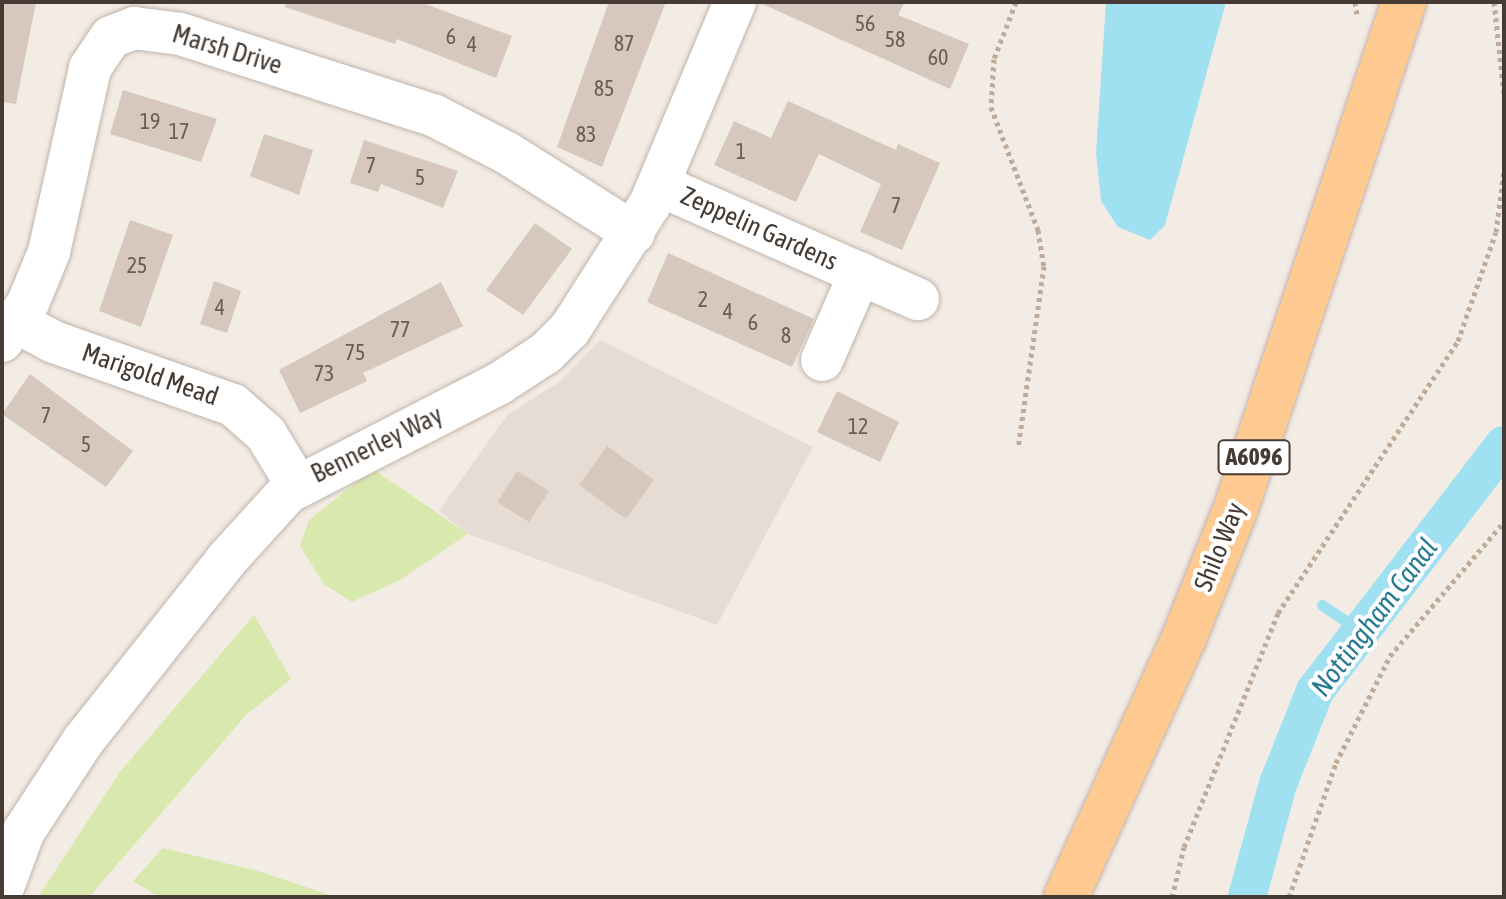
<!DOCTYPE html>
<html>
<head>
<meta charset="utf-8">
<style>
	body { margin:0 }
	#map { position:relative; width:1506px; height:899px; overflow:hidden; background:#f3ece5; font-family:"Asap Condensed",sans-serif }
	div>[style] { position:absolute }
	.residential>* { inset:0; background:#e7dcd3 }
	.green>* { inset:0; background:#d9e8ad }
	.water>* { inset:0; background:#9fe0f1 }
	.stream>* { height:11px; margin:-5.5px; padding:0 5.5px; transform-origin:5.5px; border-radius:5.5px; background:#9fe0f1 }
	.canal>* { height:38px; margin:-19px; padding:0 19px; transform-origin:19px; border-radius:19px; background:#9fe0f1 }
	.building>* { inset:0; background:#d7c8bd }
	.path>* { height:5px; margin-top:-2.5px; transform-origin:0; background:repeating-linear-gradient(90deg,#c0aa98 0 4px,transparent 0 8px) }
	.roads { filter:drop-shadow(0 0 2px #c1b4aa) drop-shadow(0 0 2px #c1b4aa) }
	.minor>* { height:42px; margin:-21px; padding:0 21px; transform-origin:21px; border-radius:21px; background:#fff }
	.major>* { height:44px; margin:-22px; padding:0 22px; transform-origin:22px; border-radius:22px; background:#ffca92 }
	span { translate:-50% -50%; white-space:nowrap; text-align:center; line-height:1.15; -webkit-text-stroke:8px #fff; paint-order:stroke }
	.number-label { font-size:22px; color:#6a5e56 }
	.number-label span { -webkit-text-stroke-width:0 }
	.shield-label span { padding:2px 6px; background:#fff; border:2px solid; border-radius:6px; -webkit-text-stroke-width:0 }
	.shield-label { font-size:24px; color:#453b34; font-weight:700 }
	.street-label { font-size:26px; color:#453b34 }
	.water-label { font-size:28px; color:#277b92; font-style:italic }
	.frame { position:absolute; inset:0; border:4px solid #453b34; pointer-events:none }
</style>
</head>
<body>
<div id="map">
	<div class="residential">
		<div style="clip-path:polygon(600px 340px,813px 447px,717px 625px,468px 534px,439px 511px,507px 415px,559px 382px)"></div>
	</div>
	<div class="green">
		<div style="clip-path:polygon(373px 469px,468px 534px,400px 580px,352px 602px,324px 584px,300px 546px,309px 520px)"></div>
		<div style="clip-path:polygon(254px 615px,291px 679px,246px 715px,89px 897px,38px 897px,120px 772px)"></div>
		<div style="clip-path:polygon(163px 848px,258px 871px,336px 897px,159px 897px,133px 881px)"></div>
	</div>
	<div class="water">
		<div style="clip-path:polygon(1106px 2px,1226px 2px,1165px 225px,1150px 240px,1118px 227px,1101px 201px,1096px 153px)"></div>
	</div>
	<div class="stream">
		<div style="left:1322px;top:605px;width:45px;rotate:34deg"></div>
	</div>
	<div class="canal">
		<div style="left:1247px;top:897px;width:117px;rotate:-74.7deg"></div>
		<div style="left:1278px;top:784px;width:100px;rotate:-68.3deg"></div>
		<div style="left:1315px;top:691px;width:310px;rotate:-52.5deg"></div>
	</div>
	<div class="building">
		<div style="clip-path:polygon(2px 2px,36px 2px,16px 104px,2px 102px)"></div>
		<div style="clip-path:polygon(286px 2px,420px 2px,512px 36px,496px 78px,397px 39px,395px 44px,285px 7px)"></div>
		<div style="clip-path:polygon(609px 2px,666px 2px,602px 167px,557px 147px)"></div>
		<div style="clip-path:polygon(758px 2px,905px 2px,898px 15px,969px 44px,950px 89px)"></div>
		<div style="clip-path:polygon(123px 90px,217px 119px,201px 162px,110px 134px)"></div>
		<div style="clip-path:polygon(788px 101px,896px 150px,898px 144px,940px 163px,902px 250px,860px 232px,881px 184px,819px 154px,796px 202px,714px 165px,734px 121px,771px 138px)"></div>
		<div style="clip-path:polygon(264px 134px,313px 150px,299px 195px,250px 176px)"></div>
		<div style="clip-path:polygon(364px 140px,458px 171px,443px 208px,381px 184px,378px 192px,350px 183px)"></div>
		<div style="clip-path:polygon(130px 220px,173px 235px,141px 327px,99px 311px)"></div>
		<div style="clip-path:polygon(535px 223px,572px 249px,523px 315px,486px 290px)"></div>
		<div style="clip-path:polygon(668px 253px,814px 319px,792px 367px,647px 302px)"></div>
		<div style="clip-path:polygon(214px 281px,241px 291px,227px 333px,200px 324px)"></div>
		<div style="clip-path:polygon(441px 282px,463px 326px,363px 373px,367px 381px,300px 413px,279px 370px)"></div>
		<div style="clip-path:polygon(30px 374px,133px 451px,106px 487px,2px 414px)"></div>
		<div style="clip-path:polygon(837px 391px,899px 422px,880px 462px,817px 432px)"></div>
		<div style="clip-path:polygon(607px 446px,654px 480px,626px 519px,579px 485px)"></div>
		<div style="clip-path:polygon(517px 471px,549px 491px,529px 522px,497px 502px)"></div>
	</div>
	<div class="path">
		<div style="left:1016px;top:2px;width:61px;rotate:111.1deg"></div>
		<div style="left:994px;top:59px;width:48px;rotate:93.6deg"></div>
		<div style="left:991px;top:107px;width:132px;rotate:69.1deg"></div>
		<div style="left:1038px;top:230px;width:36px;rotate:81deg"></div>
		<div style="left:1044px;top:266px;width:184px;rotate:98.1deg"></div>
		<div style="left:1355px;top:2px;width:12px;rotate:81deg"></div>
		<div style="left:1494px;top:2px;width:93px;rotate:83.8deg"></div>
		<div style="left:1172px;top:897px;width:51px;rotate:-76.5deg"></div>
		<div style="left:1184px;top:847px;width:252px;rotate:-68.1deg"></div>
		<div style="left:1278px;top:613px;width:326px;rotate:-56.5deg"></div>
		<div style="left:1458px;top:341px;width:115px;rotate:-70.8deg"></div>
		<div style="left:1496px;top:232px;width:63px;rotate:-82.6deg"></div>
		<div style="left:1289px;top:897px;width:142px;rotate:-70.7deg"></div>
		<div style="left:1336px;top:763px;width:120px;rotate:-63.2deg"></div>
		<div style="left:1390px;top:656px;width:176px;rotate:-49.6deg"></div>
	</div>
	<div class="roads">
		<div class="minor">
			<div style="left:659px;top:185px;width:283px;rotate:23.8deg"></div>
			<div style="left:16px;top:322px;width:43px;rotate:27.8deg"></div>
			<div style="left:54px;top:342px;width:190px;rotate:19.4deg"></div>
			<div style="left:233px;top:405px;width:44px;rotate:41.3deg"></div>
			<div style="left:266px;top:434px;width:60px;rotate:58.7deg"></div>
			<div style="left:2px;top:341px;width:46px;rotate:-55.6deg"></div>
			<div style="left:28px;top:303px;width:55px;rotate:-67.6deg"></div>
			<div style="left:49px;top:252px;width:189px;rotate:-77.4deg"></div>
			<div style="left:90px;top:68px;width:37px;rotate:-56deg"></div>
			<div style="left:111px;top:37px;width:25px;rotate:-21deg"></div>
			<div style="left:134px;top:28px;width:46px;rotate:7.4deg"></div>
			<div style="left:180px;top:34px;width:266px;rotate:17.8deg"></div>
			<div style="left:433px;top:115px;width:83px;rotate:27.2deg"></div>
			<div style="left:507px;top:153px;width:150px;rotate:32.2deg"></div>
			<div style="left:822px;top:360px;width:95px;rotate:-66.4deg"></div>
			<div style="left:2px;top:890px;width:63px;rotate:-69.6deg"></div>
			<div style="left:24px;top:831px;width:108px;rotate:-56.8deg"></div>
			<div style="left:83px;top:741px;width:233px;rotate:-51.6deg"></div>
			<div style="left:228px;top:558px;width:89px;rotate:-47.7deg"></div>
			<div style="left:288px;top:492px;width:238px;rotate:-27.2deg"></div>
			<div style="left:500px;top:383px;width:55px;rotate:-33.1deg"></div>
			<div style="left:546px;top:353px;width:34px;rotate:-45deg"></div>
			<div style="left:570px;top:329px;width:148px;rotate:-57.4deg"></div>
			<div style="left:650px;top:204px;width:219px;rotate:-67.2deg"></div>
		</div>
		<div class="major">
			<div style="left:1066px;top:897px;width:285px;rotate:-65.5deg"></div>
			<div style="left:1184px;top:638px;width:140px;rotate:-68.2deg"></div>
			<div style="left:1236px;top:508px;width:533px;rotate:-71.63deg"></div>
		</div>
	</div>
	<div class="number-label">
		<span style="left:865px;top:24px">56</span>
		<span style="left:451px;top:37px">6</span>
		<span style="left:895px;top:40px">58</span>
		<span style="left:624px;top:44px">87</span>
		<span style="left:472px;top:45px">4</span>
		<span style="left:938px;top:58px">60</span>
		<span style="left:604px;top:89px">85</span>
		<span style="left:150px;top:122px">19</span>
		<span style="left:179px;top:132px">17</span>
		<span style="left:586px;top:135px">83</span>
		<span style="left:741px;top:152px">1</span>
		<span style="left:371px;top:166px">7</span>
		<span style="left:420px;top:178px">5</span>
		<span style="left:896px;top:206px">7</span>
		<span style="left:137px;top:266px">25</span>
		<span style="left:703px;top:300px">2</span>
		<span style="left:220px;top:308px">4</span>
		<span style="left:728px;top:312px">4</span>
		<span style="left:753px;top:323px">6</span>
		<span style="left:400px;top:330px">77</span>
		<span style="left:786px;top:336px">8</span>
		<span style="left:355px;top:353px">75</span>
		<span style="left:324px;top:374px">73</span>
		<span style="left:46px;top:416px">7</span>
		<span style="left:858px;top:427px">12</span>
		<span style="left:86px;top:445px">5</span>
	</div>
	<div class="shield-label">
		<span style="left:1254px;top:457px">A6096</span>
	</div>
	<div class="street-label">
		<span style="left:227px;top:50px;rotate:17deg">Marsh Drive</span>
		<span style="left:759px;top:229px;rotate:24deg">Zeppelin Gardens</span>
		<span style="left:150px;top:375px;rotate:19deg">Marigold Mead</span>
		<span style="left:377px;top:445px;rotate:-26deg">Bennerley Way</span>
		<span style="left:1220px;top:547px;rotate:-68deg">Shilo Way</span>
	</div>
	<div class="water-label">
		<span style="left:1374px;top:617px;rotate:-53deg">Nottingham Canal</span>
	</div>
	<div class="frame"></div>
</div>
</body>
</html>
